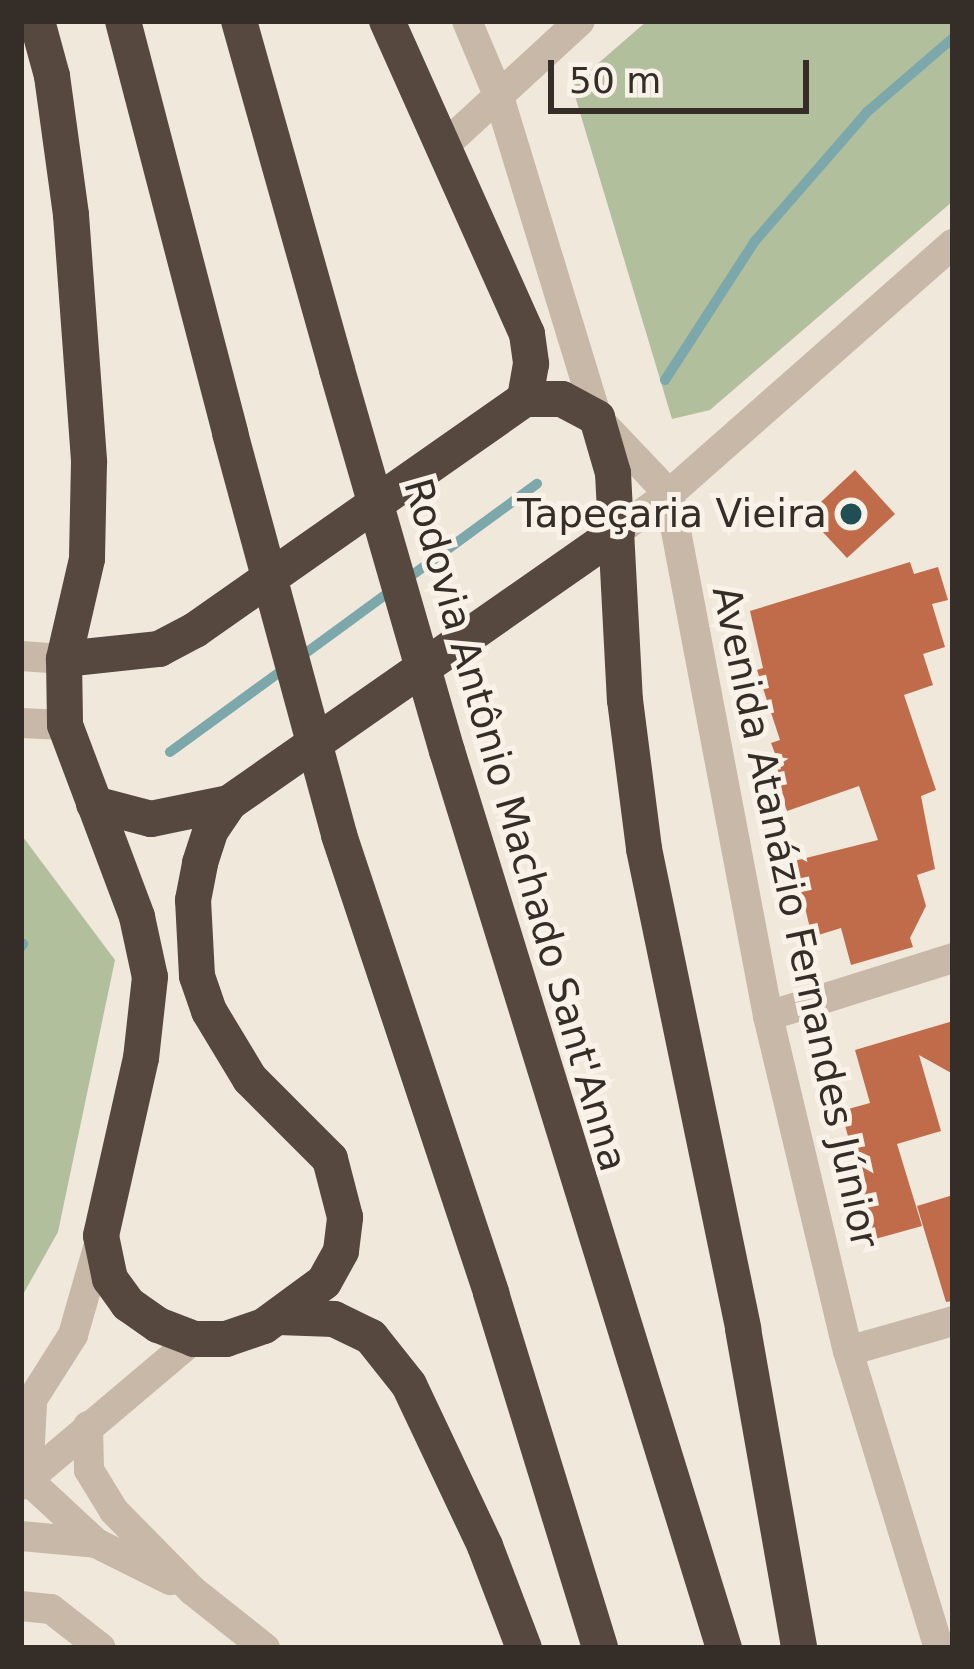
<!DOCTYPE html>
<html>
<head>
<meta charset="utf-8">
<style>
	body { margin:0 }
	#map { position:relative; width:974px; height:1669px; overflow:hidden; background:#f1e8dc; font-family:"DejaVu Sans",sans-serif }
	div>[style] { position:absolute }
	.green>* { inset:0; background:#b2bf9c }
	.stream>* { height:10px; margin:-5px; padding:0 5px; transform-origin:5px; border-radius:5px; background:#7ca8ac }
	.building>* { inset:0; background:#c06c4a }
	.minor>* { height:30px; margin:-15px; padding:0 15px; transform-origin:15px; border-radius:15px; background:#c8b8a8 }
	.highway>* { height:36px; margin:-18px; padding:0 18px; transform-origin:18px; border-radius:18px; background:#56473f }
	.highway-bridge>* { height:36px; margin:-18px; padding:0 18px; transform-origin:18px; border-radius:18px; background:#56473f }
	.dots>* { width:33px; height:33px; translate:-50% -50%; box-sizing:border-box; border:6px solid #f9f2e8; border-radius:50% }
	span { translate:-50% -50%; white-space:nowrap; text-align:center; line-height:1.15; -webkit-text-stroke:10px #f9f2e8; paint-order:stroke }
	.poi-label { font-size:39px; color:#352d28 }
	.right { translate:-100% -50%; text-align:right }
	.street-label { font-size:39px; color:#352d28 }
	.frame { position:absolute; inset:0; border:24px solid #352d28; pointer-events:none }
	.scale { position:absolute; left:548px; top:60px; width:261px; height:54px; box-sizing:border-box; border:6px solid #352d28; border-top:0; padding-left:15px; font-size:36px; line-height:42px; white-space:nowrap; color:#352d28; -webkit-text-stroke:9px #f9f2e8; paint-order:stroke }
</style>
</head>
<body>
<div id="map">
	<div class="green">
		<div style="clip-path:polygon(647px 21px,953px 21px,953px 201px,710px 410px,672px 419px,572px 86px)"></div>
		<div style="clip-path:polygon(23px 837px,115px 960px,58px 1232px,21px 1298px)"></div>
	</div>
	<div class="stream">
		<div style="left:665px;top:380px;width:166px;rotate:-57.1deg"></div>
		<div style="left:755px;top:241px;width:171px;rotate:-49deg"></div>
		<div style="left:867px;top:112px;width:113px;rotate:-40.7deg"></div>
		<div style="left:299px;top:658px;width:295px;rotate:-36.2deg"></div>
		<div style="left:170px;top:752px;width:141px;rotate:-36.1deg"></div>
		<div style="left:21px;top:947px;width:4px;rotate:-56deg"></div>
	</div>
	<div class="building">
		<div style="clip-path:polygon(855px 470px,895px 514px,847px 558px,807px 515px)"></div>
		<div style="clip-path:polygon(910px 562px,914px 574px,938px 567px,948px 600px,932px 604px,945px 647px,923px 654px,933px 685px,904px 695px,936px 790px,921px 796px,935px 869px,917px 875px,926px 906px,910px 938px,913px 947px,851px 965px,841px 928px,812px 937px,794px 861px,878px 840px,859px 786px,787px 811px,773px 771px,781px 769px,771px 743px,780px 740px,757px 670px,763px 668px,750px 611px)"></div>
		<div style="clip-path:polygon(953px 1021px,953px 1074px,919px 1055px,941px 1131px,897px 1144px,922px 1226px,868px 1241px,848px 1168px,856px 1165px,841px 1111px,870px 1103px,855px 1050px)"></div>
		<div style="clip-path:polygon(953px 1195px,953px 1301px,946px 1302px,917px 1206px)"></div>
	</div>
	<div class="minor">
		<div style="left:467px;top:21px;width:82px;rotate:67.2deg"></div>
		<div style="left:499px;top:97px;width:336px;rotate:73deg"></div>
		<div style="left:597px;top:418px;width:105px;rotate:46.5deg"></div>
		<div style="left:669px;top:494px;width:531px;rotate:79.26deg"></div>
		<div style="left:768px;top:1016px;width:344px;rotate:76.6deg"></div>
		<div style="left:848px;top:1351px;width:311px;rotate:73deg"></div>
		<div style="left:445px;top:145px;width:183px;rotate:-42.6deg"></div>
		<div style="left:617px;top:532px;width:64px;rotate:-36.2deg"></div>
		<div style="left:669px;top:494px;width:378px;rotate:-41.4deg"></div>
		<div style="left:21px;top:656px;width:43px;rotate:4deg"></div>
		<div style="left:21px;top:723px;width:44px;rotate:2.6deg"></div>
		<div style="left:768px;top:1016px;width:194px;rotate:-17.4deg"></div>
		<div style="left:848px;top:1351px;width:109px;rotate:-15.9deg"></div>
		<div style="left:32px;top:1404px;width:76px;rotate:93deg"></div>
		<div style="left:28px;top:1480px;width:93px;rotate:42.8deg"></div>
		<div style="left:96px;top:1543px;width:83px;rotate:26.6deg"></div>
		<div style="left:21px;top:1417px;width:97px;rotate:-57.6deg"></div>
		<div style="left:73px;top:1335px;width:98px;rotate:-74deg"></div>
		<div style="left:88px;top:1426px;width:44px;rotate:88.7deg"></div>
		<div style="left:89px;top:1470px;width:48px;rotate:58.6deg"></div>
		<div style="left:114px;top:1511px;width:112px;rotate:45.4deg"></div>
		<div style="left:193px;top:1591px;width:92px;rotate:38.4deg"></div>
		<div style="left:21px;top:1485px;width:226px;rotate:-40.2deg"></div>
		<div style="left:21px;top:1536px;width:75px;rotate:5.3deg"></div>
		<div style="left:21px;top:1606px;width:30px;rotate:6deg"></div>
		<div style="left:51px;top:1609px;width:63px;rotate:38deg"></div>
	</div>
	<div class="highway">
		<div style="left:37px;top:21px;width:57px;rotate:74.7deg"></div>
		<div style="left:52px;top:76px;width:140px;rotate:82.2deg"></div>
		<div style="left:71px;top:215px;width:248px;rotate:85.8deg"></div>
		<div style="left:89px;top:462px;width:97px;rotate:91.2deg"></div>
		<div style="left:87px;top:559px;width:103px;rotate:103deg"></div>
		<div style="left:64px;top:659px;width:66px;rotate:89.1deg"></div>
		<div style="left:65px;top:725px;width:205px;rotate:69.4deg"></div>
		<div style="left:137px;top:917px;width:61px;rotate:77.8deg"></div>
		<div style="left:150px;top:977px;width:81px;rotate:96.3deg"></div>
		<div style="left:141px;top:1058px;width:182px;rotate:102.7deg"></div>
		<div style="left:101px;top:1236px;width:44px;rotate:78.2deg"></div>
		<div style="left:110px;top:1279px;width:31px;rotate:54deg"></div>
		<div style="left:128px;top:1304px;width:37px;rotate:35deg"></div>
		<div style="left:158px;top:1325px;width:39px;rotate:21deg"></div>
		<div style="left:194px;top:1339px;width:32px"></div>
		<div style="left:226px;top:1339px;width:40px;rotate:-18.9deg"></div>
		<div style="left:264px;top:1326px;width:74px;rotate:-36.3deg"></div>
		<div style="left:324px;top:1282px;width:35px;rotate:-61deg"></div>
		<div style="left:341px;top:1251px;width:34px;rotate:-83deg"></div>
		<div style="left:345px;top:1217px;width:60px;rotate:-104.5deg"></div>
		<div style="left:330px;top:1159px;width:113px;rotate:-135deg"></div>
		<div style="left:250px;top:1079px;width:79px;rotate:-121.1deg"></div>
		<div style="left:209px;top:1011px;width:37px;rotate:-109deg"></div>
		<div style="left:197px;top:976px;width:76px;rotate:-93deg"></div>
		<div style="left:193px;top:900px;width:38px;rotate:-79deg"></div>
		<div style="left:200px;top:863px;width:35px;rotate:-72deg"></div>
		<div style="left:211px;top:830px;width:32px;rotate:-56deg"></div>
		<div style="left:123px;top:21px;width:426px;rotate:75.4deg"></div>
		<div style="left:239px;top:21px;width:362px;rotate:74.3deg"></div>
		<div style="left:387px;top:21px;width:343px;rotate:65.9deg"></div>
		<div style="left:527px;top:334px;width:30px;rotate:82deg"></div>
		<div style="left:531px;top:364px;width:36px;rotate:100deg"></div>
		<div style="left:64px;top:659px;width:96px;rotate:-6deg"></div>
		<div style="left:159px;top:649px;width:41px;rotate:-27.8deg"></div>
		<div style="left:195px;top:630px;width:403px;rotate:-35deg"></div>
		<div style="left:525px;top:399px;width:37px"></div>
		<div style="left:562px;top:399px;width:40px;rotate:28deg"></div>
		<div style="left:597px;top:418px;width:57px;rotate:73.8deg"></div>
		<div style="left:613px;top:473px;width:227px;rotate:87deg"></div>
		<div style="left:625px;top:700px;width:150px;rotate:82.7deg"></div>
		<div style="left:644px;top:849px;width:490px;rotate:78.3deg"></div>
		<div style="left:743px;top:1329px;width:324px;rotate:80deg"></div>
		<div style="left:447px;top:751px;width:939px;rotate:72.84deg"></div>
		<div style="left:94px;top:804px;width:59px;rotate:14.7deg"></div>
		<div style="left:151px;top:819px;width:80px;rotate:-11.6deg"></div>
		<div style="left:229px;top:803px;width:473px;rotate:-34.9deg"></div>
		<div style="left:339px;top:835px;width:483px;rotate:71.6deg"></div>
		<div style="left:491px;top:1293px;width:371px;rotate:72.9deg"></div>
		<div style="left:278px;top:1317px;width:56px;rotate:2deg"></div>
		<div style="left:334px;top:1319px;width:41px;rotate:25.9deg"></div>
		<div style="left:371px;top:1337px;width:61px;rotate:51.6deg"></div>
		<div style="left:409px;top:1385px;width:178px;rotate:64.7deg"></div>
		<div style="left:485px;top:1546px;width:109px;rotate:69.1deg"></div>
	</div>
	<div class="highway-bridge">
		<div style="left:337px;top:370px;width:397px;rotate:73.9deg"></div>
		<div style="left:230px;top:433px;width:417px;rotate:74.8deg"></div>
	</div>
	<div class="dots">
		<div style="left:851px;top:514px;background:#1f4f55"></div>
	</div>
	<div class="poi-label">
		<span class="right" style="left:827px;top:514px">Tapeçaria Vieira</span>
	</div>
	<div class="street-label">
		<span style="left:515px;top:825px;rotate:74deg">Rodovia Antônio Machado Sant'Anna</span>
		<span style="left:795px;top:917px;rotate:78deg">Avenida Atanázio Fernandes Júnior</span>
	</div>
	<div class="frame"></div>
	<div class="scale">50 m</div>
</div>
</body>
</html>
